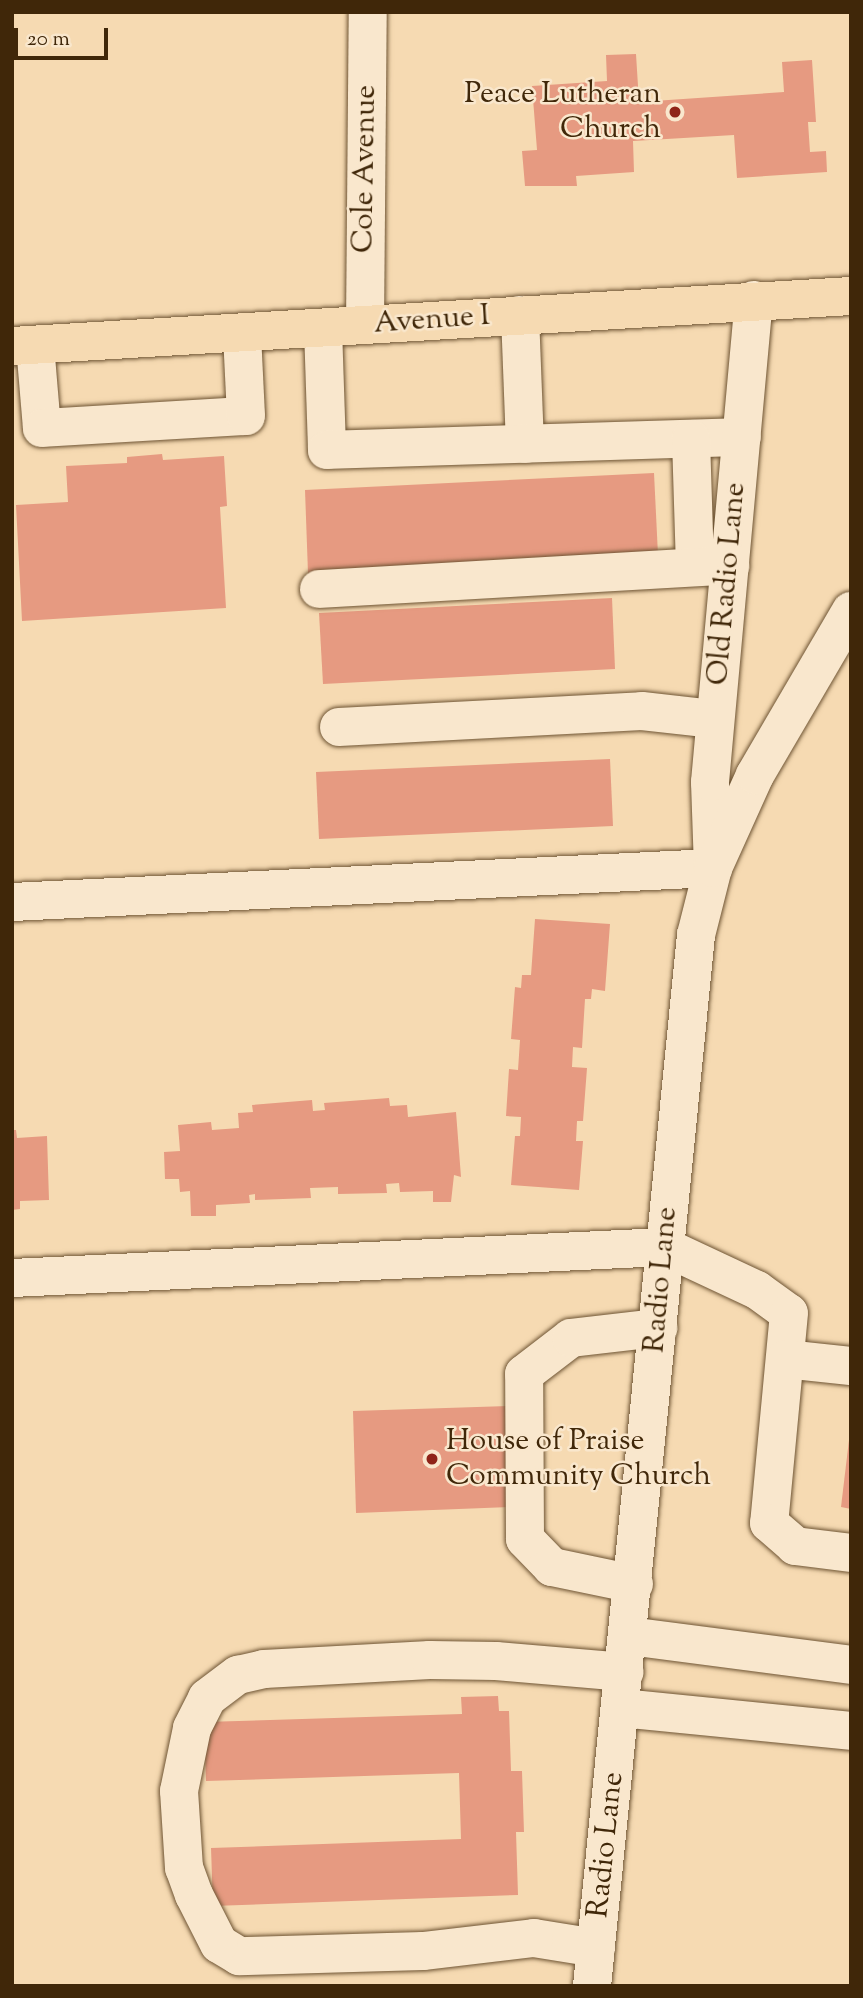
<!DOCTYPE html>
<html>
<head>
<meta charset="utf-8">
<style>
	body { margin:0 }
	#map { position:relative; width:863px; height:1998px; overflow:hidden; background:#f6dab2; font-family:"Sorts Mill Goudy",serif }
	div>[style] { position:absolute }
	.building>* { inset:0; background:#e69a81 }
	.roads { filter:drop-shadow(0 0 2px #6e5433) drop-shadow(0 0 2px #6e5433) }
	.minor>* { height:38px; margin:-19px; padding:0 19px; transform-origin:19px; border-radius:19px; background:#f9e7cd }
	.major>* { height:38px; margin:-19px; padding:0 19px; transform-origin:19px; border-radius:19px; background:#f6dab2 }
	.dots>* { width:19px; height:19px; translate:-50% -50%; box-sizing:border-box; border:4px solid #f9e7cd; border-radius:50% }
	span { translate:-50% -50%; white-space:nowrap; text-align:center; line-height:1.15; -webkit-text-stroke:5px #f9e7cd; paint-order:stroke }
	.poi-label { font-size:30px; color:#402709 }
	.right { translate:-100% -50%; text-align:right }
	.left { translate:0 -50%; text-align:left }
	.street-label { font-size:30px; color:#402709 }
	.frame { position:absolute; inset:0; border:14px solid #402709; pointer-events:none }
	.scale { position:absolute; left:14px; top:28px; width:94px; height:32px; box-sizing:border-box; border:4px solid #402709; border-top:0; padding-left:9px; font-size:21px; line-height:24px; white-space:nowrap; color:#402709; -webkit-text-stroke:5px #f9e7cd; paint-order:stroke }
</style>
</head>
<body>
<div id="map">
	<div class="building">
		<div style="clip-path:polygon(636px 54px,639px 102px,784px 92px,782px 62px,812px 60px,816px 122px,808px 122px,810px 152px,826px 151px,827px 172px,737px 178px,734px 135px,633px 141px,634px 172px,576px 176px,577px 186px,525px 186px,522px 151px,537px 150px,532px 86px,607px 81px,606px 55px)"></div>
		<div style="clip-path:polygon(162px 454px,163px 460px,224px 456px,227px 506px,220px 507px,226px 608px,22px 621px,16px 505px,68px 502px,66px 466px,127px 463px,127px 457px)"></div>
		<div style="clip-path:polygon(654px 473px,658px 555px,308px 573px,305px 490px)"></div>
		<div style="clip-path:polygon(612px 598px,615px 669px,323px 684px,319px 613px)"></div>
		<div style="clip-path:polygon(610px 759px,613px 826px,319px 839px,316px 772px)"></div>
		<div style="clip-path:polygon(535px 919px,610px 924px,605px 991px,592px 989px,591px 999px,585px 999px,582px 1048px,573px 1047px,572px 1067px,587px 1068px,583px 1121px,577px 1121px,576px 1141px,583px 1141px,579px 1190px,511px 1185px,515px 1136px,520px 1136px,521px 1117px,506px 1116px,509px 1069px,518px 1070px,520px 1040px,511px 1039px,515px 987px,521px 988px,522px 975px,531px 975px)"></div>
		<div style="clip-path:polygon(389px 1098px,390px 1106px,407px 1105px,408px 1117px,456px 1112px,461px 1177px,454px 1175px,451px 1202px,433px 1202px,433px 1191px,400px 1192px,399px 1183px,386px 1184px,387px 1193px,338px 1194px,338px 1187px,310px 1188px,311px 1198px,255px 1200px,255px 1194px,249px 1195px,250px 1203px,216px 1205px,216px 1216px,191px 1216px,190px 1191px,180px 1192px,179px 1179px,165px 1179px,164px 1152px,180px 1151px,178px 1125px,211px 1122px,212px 1130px,239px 1128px,238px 1113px,253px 1112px,252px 1105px,312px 1100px,313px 1111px,325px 1110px,324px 1103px)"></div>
		<div style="clip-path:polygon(12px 1130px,16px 1130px,17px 1138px,47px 1136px,49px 1200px,20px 1201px,20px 1209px,12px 1210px)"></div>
		<div style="clip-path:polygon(508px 1406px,512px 1507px,356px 1513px,353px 1411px)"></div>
		<div style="clip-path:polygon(849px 1440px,851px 1440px,851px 1509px,841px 1507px)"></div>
		<div style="clip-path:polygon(498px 1696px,499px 1711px,509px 1711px,511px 1771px,522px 1771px,524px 1832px,516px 1832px,518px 1895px,213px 1906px,211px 1848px,461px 1839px,459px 1773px,206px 1781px,204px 1722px,462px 1714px,461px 1697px)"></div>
	</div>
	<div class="roads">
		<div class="minor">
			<div style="left:520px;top:315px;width:129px;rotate:87.8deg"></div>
			<div style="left:365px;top:325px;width:313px;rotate:-89.5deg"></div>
			<div style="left:323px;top:328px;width:122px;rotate:88.1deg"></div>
			<div style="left:327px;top:450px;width:415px;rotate:-1.8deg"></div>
			<div style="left:35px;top:345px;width:83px;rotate:85.2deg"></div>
			<div style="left:42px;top:428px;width:204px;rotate:-3.4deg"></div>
			<div style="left:246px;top:416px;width:83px;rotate:-92.8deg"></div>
			<div style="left:691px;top:439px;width:128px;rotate:88.2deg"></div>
			<div style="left:319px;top:589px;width:412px;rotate:-3.3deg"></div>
			<div style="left:339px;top:727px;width:303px;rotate:-3deg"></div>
			<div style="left:642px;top:711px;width:73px;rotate:6.3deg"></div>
			<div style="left:12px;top:902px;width:702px;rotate:-2.78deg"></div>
			<div style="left:713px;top:868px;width:86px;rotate:-92deg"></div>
			<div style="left:710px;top:782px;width:484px;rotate:-84.8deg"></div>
			<div style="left:12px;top:1278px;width:654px;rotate:-2.72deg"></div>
			<div style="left:665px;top:1247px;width:102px;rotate:25.1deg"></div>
			<div style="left:757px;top:1290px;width:39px;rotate:36deg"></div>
			<div style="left:789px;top:1313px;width:211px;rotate:95.4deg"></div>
			<div style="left:769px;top:1523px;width:35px;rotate:41deg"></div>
			<div style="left:795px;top:1546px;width:56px;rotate:7.1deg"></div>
			<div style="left:785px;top:1359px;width:66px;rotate:6.1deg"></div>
			<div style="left:634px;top:1584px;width:84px;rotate:-168.3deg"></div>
			<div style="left:552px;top:1567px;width:39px;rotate:-134deg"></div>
			<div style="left:525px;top:1539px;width:165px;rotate:-90.3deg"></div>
			<div style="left:524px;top:1374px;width:59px;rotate:-37.5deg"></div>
			<div style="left:571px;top:1338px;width:88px;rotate:-6.6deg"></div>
			<div style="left:629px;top:1636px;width:224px;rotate:7.4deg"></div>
			<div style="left:621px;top:1708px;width:231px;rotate:5.7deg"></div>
			<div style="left:596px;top:1948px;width:63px;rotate:-170.8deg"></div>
			<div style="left:534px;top:1938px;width:112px;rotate:173.3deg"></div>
			<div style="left:423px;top:1951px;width:184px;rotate:178.4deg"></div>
			<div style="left:239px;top:1956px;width:23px;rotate:-149deg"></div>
			<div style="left:219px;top:1944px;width:55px;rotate:-117deg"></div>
			<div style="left:194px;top:1895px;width:29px;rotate:-110deg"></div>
			<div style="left:184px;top:1868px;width:77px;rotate:-93.7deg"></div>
			<div style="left:179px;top:1791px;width:64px;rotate:-78.3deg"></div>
			<div style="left:192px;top:1728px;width:34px;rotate:-63deg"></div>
			<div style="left:207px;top:1698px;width:39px;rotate:-37deg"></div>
			<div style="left:238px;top:1675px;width:27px;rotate:-13deg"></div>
			<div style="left:264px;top:1669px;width:166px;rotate:-3.1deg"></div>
			<div style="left:430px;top:1660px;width:66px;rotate:0.9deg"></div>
			<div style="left:496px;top:1661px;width:129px;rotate:4.9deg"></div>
			<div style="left:592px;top:1986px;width:1056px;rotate:-84.35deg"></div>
			<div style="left:696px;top:935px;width:69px;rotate:-75.8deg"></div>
			<div style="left:713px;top:868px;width:102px;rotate:-65.7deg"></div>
			<div style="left:755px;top:775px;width:190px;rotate:-59.7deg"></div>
		</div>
		<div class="major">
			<div style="left:12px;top:346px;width:840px;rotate:-3.41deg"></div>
		</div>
	</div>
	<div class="dots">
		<div style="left:675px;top:112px;background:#8f2418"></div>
		<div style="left:432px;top:1459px;background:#8f2418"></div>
	</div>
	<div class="poi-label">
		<span class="right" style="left:661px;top:112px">Peace Lutheran<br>Church</span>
		<span class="left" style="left:446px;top:1459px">House of Praise<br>Community Church</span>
	</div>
	<div class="street-label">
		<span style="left:366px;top:169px;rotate:-89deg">Cole Avenue</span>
		<span style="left:432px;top:321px;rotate:-4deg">Avenue I</span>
		<span style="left:728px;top:584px;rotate:-85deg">Old Radio Lane</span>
		<span style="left:662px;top:1280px;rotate:-85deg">Radio Lane</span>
		<span style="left:607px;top:1845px;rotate:-84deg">Radio Lane</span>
	</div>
	<div class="frame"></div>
	<div class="scale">20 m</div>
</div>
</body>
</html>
